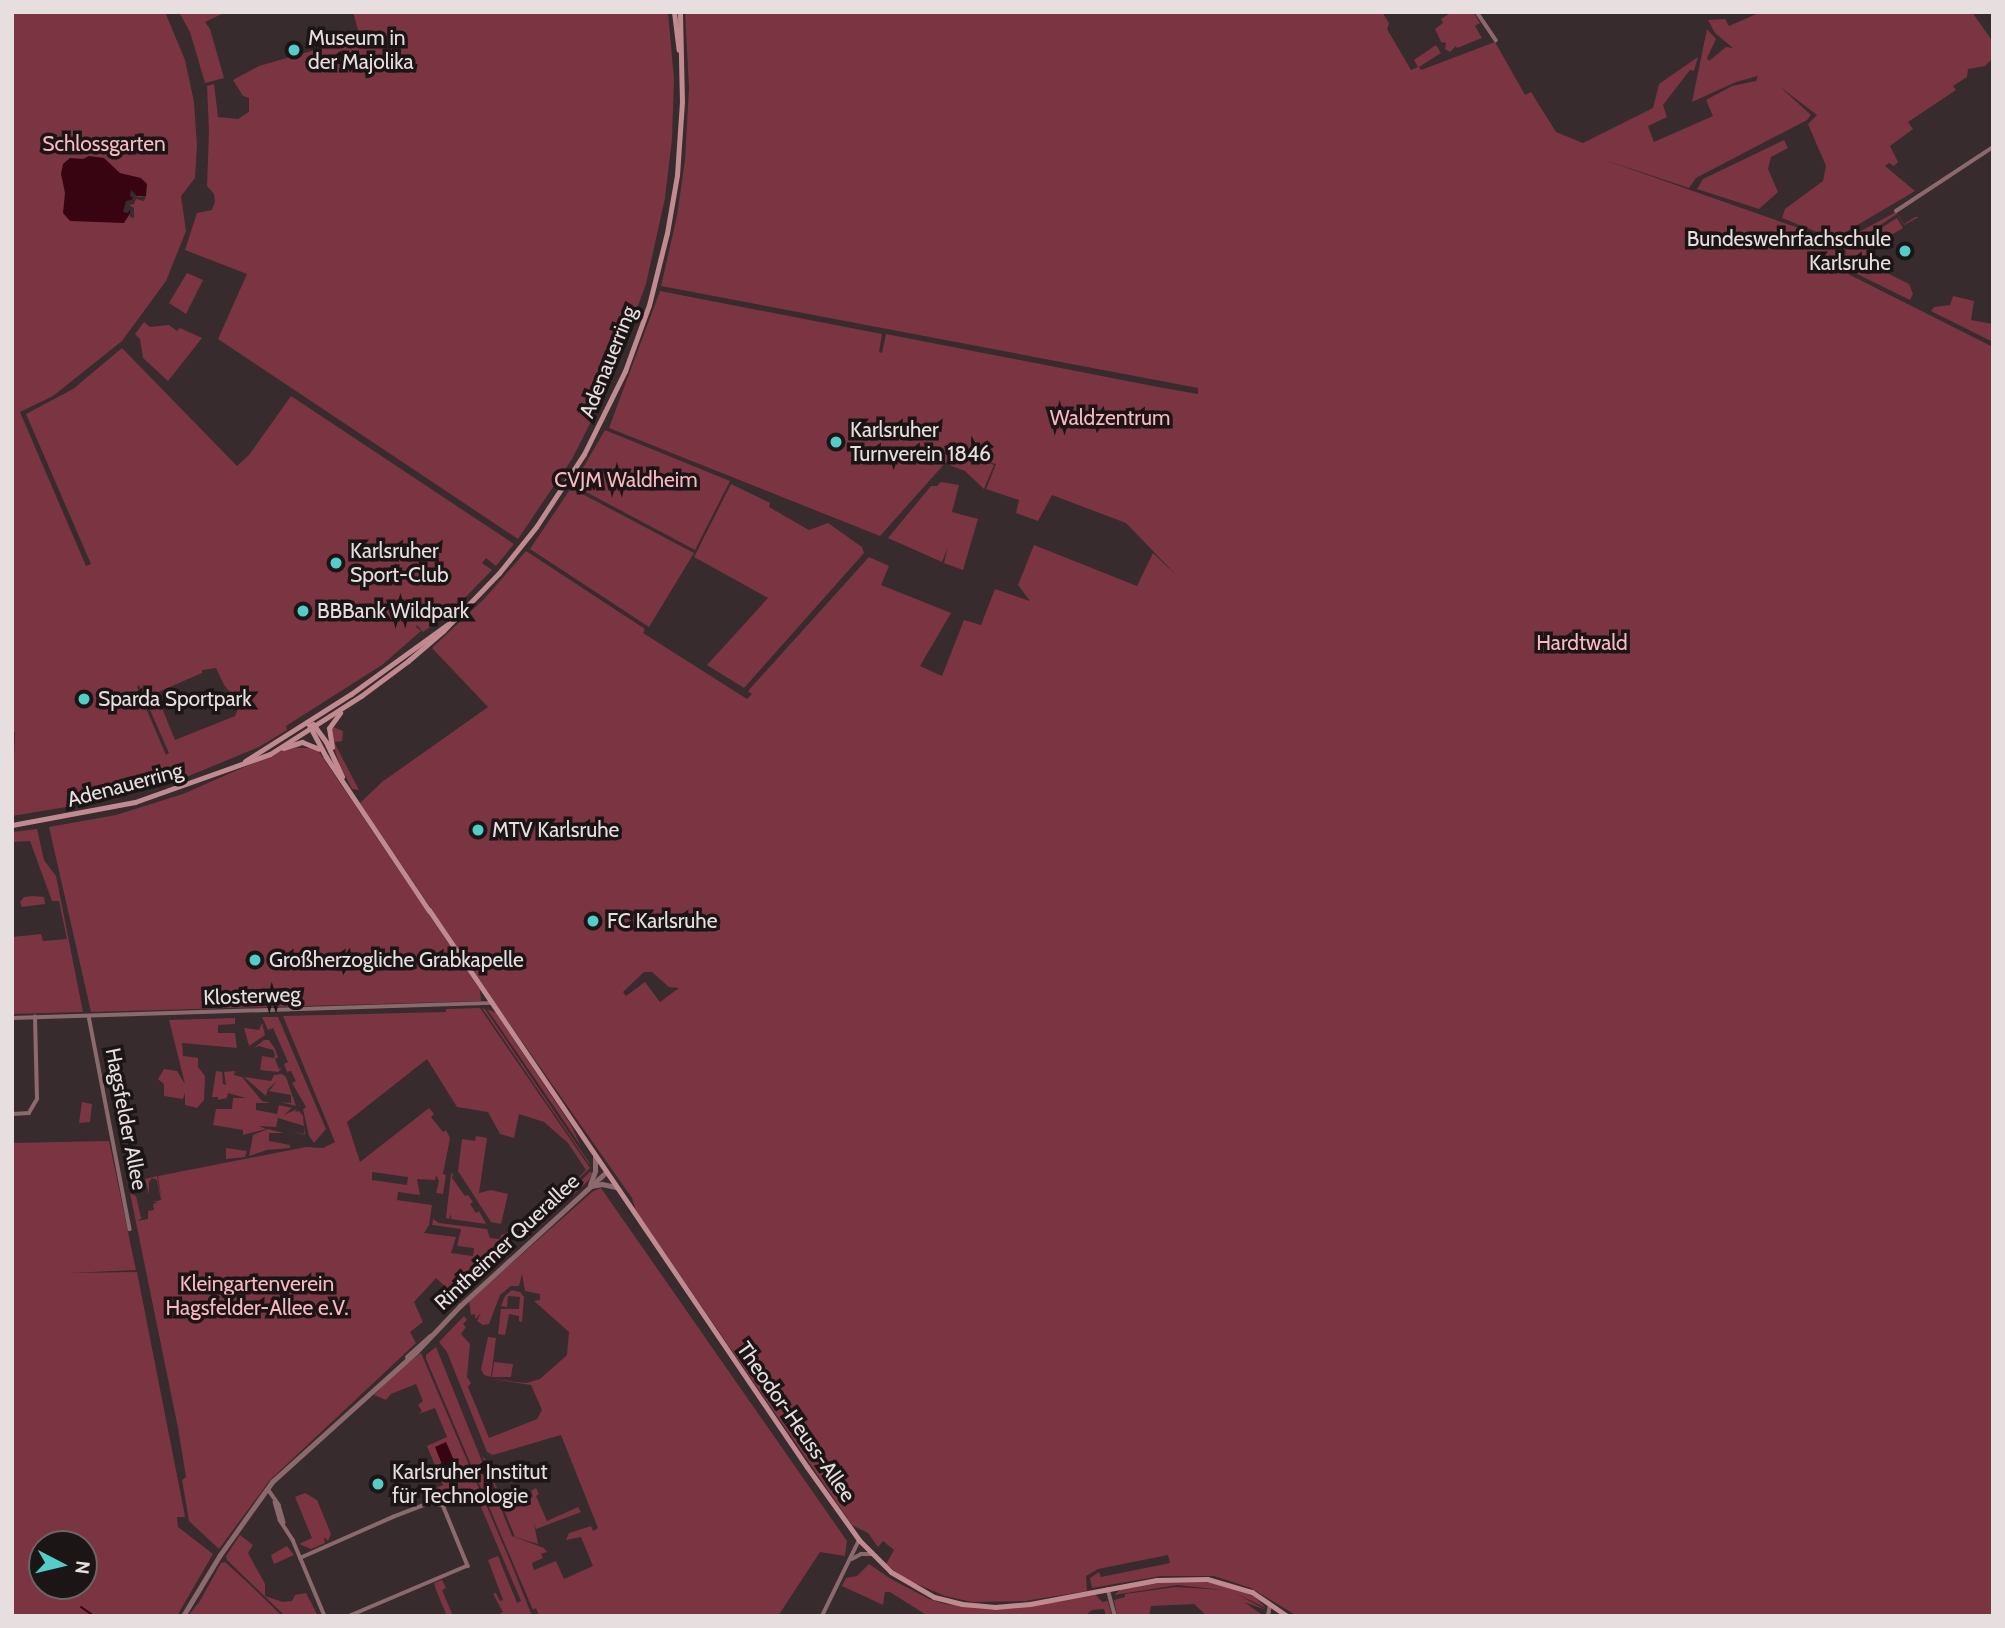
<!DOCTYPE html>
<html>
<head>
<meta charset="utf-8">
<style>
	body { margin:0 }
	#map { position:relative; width:2005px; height:1628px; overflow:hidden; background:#372b2d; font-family:Cabin,sans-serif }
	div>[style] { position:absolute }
	.green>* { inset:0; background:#7b3441 }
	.water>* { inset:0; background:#380412 }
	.pier>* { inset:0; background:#372b2d }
	.stream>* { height:2px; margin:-1px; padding:0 1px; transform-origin:1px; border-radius:1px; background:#380412 }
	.minor>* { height:3.5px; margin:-1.75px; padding:0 1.75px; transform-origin:1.75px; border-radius:1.75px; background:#8c696d }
	.tertiary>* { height:4.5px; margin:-2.25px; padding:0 2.25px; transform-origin:2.25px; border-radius:2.25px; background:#8c696d }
	.secondary>* { height:5px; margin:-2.5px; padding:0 2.5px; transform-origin:2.5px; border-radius:2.5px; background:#c18a90 }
	.dots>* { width:19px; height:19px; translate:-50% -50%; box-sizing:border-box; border:4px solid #1b1516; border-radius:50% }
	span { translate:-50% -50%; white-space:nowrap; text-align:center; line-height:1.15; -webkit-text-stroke:7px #1b1516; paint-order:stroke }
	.poi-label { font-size:21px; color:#e6dedf }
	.left { translate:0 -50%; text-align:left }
	.right { translate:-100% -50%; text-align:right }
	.park-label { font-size:21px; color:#fbb8c0 }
	.street-label { font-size:21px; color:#e6dedf }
	.frame { position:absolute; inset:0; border:14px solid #e6dedf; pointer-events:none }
	.north { position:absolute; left:28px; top:1530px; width:70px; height:70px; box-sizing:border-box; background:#1b1516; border:2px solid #6c6566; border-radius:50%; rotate:97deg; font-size:19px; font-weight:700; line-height:28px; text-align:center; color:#e6dedf }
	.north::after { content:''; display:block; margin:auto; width:24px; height:32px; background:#54cdc8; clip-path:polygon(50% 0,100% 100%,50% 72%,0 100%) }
</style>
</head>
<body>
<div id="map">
	<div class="green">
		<div style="clip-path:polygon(evenodd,12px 12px,165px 12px,185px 60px,194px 102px,197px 146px,195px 178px,181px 196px,186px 231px,166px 281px,122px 341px,53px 396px,20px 412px,86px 566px,91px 564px,26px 414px,73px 389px,122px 348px,237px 466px,249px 455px,291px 396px,514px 544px,496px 566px,486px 558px,482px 563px,492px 570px,451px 612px,446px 606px,444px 609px,446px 616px,423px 632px,417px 625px,416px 627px,421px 631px,382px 665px,286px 726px,287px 730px,259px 747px,179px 780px,114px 799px,12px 816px,15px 733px,12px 730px,12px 12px,216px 668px,224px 685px,240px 704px,235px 716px,175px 740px,156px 693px,202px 673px,202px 670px,216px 668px,12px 12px,139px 685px,169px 753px,166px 755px,137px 687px,139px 685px)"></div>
		<div style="clip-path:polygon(179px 12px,226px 12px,205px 22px,210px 29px,224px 78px,205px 83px,190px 32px)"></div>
		<div style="clip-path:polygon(353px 12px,668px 12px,674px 79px,672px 139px,665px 198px,646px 284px,607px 390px,572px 459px,518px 539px,218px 339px,247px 274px,185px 250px,197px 213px,212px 210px,215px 202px,214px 194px,207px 186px,209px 131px,207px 86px,214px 84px,218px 117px,238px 119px,249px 112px,249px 98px,243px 96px,233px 80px,259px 66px,360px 37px)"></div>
		<div style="clip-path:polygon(evenodd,685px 12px,1382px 12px,1389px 23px,1387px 29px,1411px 70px,1418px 67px,1414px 60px,1436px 45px,1441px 53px,1419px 67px,1421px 70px,1495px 42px,1525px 95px,1531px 92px,1556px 132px,1583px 143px,1653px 108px,1659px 84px,1698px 57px,1694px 71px,1690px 70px,1663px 105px,1667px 117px,1648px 126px,1654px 142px,1713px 116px,1706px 100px,1732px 86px,1756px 81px,1758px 76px,1736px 82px,1692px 102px,1707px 29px,1716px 39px,1707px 58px,1709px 61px,1726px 47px,1733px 48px,1715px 33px,1708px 20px,1725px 19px,1729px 26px,1761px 12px,1972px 12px,1993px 42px,1993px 58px,1985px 66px,1968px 69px,1967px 77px,1953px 86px,1956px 90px,1908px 122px,1913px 129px,1890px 146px,1898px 162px,1894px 166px,1889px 163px,1885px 166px,1915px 191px,1837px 237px,1832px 238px,1782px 218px,1785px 209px,1823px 181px,1826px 166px,1808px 124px,1817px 115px,1779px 86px,1811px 115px,1807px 120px,1696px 178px,1689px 188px,1599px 158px,1841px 243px,1842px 269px,1850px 275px,1993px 347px,1993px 1616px,1297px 1616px,1251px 1588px,1214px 1576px,1161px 1576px,1092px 1588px,1090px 1578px,1099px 1572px,1101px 1577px,1170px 1563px,1168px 1555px,1098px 1569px,1086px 1576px,1087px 1591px,1025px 1601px,972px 1602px,945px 1596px,905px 1579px,886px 1564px,894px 1550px,883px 1541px,878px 1547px,868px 1533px,852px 1525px,636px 1211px,632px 1198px,502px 1013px,360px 803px,382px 782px,488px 707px,432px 648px,485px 598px,526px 551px,645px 629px,643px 633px,747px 699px,752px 694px,748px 691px,869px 557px,889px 566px,881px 585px,951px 613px,920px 666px,942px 676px,964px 620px,981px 625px,995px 589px,1030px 601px,1018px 585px,1034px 545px,1137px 586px,1153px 553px,1177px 576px,1126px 523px,1052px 495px,1038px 521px,1016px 513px,1019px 500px,986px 489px,996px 464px,980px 460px,994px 465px,984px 489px,965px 471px,949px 465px,959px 454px,955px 452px,880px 536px,609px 428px,660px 291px,882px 334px,879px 352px,882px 353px,886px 334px,1158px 387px,1198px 394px,1198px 388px,661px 286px,677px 216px,685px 160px,689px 88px,685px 12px,644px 972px,652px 972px,669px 987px,679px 988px,660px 1002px,645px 982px,626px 996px,623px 992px,644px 972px)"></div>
		<div style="clip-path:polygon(1452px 12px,1473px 12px,1480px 23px,1475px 26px,1482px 38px,1457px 48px,1456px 46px,1450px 52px,1445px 49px,1446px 43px,1441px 42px,1435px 29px,1443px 23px,1441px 19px)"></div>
		<div style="clip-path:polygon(1784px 140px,1788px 148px,1771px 157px,1768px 169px,1778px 192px,1759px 209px,1697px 189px,1703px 179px)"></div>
		<div style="clip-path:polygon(1896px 212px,1904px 224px,1915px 217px,1919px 217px,1904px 225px,1897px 214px,1850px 245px,1853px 246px,1897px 218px,1903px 228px,1875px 245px,1872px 255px,1879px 269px,1909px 284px,1913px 294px,1910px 300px,1845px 268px,1846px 239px)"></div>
		<div style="clip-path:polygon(187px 273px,203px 280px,186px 314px,169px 303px)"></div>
		<div style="clip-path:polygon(1953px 296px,1974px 301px,1971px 320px,1993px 324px,1993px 342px,1931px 311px,1934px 307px,1950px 305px)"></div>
		<div style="clip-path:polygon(144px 322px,150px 327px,169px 325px,177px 331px,180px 328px,202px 338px,168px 381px,143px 358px,140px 339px,135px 334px)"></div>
		<div style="clip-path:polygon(605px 430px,730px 481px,695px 550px,573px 485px)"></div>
		<div style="clip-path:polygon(941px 482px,959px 485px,952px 512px,978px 519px,963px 570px,944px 563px,948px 547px,942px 562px,888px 538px,931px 486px,937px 486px)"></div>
		<div style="clip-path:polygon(731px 484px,770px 503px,769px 507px,809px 530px,828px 523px,862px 547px,864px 553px,744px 688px,707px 665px,768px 598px,694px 557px)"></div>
		<div style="clip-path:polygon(571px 488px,694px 553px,649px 627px,530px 549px)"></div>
		<div style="clip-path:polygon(333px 727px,343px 731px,342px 741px,334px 742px,359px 790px,352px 789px,340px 766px,331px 738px,330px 729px)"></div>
		<div style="clip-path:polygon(304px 745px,231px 774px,296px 748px,310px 748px,311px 745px,317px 749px,480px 990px,481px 1001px,91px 1012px,49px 827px,116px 815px,183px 794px,292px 746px)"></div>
		<div style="clip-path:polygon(37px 829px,44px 860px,56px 876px,83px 1012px,12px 1014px,12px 937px,41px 934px,43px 941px,67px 939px,59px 901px,52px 901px,30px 841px,12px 842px,12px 832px)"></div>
		<div style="clip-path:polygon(33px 896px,44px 897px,45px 904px,22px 907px,20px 902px,24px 897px)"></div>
		<div style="clip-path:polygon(evenodd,480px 1008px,590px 1168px,527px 1227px,520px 1226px,528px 1225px,586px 1170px,568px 1143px,544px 1122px,519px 1114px,514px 1138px,500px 1134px,488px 1112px,457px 1107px,427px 1059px,347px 1122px,360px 1162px,429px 1108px,434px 1114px,431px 1117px,443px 1132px,446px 1130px,450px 1138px,443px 1174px,446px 1175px,443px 1194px,436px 1193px,439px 1181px,436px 1175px,435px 1180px,417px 1179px,420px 1195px,398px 1192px,397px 1200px,432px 1205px,429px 1225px,424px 1233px,456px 1237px,451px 1253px,473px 1256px,474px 1248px,457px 1246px,461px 1229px,432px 1225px,433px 1219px,439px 1223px,487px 1229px,490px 1238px,500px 1239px,501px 1235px,509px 1232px,519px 1234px,442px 1307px,440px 1304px,452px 1293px,436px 1278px,414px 1302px,423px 1322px,410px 1332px,416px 1343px,270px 1480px,219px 1549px,189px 1521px,182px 1480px,186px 1477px,178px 1428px,130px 1193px,136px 1196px,141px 1218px,144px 1217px,137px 1221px,148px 1219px,148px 1211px,154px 1210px,153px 1204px,158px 1202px,153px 1202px,161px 1200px,157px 1180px,152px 1178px,149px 1182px,149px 1195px,145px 1179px,157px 1176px,162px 1202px,158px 1176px,306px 1147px,323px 1148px,335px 1142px,283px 1016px,446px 1012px,446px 1009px,480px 1008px,372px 1172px,408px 1177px,407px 1185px,372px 1180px,372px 1172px)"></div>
		<div style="clip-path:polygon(482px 1008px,485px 1009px,590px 1164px,589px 1164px)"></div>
		<div style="clip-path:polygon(487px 1009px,496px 1013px,571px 1125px,581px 1146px)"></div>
		<div style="clip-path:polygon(262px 1017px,278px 1017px,326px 1129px,314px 1143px,309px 1136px,303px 1109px,306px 1107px,292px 1083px,296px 1081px,291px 1071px,287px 1072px,284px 1064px,288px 1062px,273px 1028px,268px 1030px)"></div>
		<div style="clip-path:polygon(235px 1018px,235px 1024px,218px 1025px,218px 1033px,235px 1033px,237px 1048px,182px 1043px,183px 1056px,198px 1058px,198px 1067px,205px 1076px,204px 1100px,197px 1108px,185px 1105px,185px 1093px,183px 1099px,164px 1096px,164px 1084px,158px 1079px,164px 1069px,177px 1071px,185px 1084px,169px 1020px)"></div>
		<div style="clip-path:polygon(262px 1023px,265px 1035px,249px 1046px,244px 1028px,259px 1030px)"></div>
		<div style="clip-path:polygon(264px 1040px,269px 1040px,275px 1049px,278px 1057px,275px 1059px,279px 1069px,282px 1068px,278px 1072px,260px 1070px,262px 1056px,274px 1058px,275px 1055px,273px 1050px,259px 1046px,254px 1048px)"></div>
		<div style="clip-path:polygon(216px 1071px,222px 1072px,223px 1084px,226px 1085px,224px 1072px,235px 1071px,234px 1075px,242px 1077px,262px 1101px,271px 1103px,256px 1103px,256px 1110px,277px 1114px,279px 1105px,292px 1108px,284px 1115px,297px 1109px,295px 1112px,299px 1111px,303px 1116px,305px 1135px,293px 1132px,304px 1134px,304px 1126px,278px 1118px,276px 1127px,259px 1126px,266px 1129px,243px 1135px,243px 1130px,213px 1125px,216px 1109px,232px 1109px,233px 1098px,246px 1098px,228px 1093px,227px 1098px,218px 1100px,218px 1097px,212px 1097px)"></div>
		<div style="clip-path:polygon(282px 1074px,286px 1077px,296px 1106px,280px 1102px,291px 1103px,291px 1095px,269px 1091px,277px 1081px,268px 1089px,266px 1096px,244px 1077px,271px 1081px,274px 1075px)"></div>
		<div style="clip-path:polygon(82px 1102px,92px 1104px,90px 1122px,79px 1123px)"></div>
		<div style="clip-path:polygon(268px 1129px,284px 1133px,269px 1133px,269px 1141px,290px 1145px,290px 1148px,267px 1150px,249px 1156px,253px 1135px)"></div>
		<div style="clip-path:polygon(476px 1136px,487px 1138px,479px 1193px,491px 1190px,508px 1194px,501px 1224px,491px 1222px,458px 1171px,462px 1139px,475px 1141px)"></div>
		<div style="clip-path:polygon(226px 1140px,226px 1148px,247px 1151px,245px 1157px,226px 1159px)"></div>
		<div style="clip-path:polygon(evenodd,109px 1141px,136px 1270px,69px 1273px,137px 1272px,184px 1511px,185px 1517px,177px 1517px,178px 1527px,213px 1554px,177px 1616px,12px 1616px,12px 1143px,109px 1141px,42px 1544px,84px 1544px,84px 1586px,42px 1586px,42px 1544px)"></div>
		<div style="clip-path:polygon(590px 1172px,593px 1173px,588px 1181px,573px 1195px,569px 1192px,540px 1220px,542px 1224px,530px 1229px)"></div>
		<div style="clip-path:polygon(453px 1173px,452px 1178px,465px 1196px,468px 1195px,473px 1202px,470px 1204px,476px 1213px,479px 1211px,486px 1224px,451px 1219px,451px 1214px,449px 1219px,446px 1218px,451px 1174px)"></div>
		<div style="clip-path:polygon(601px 1188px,847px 1541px,845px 1556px,820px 1552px,778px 1616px,539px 1616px,536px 1608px,533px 1610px,426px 1359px,426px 1355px,436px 1347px,512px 1536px,544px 1548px,547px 1552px,541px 1554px,543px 1558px,532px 1563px,534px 1570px,556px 1561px,564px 1579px,593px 1566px,581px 1537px,566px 1540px,569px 1533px,591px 1526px,593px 1531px,598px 1528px,561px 1435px,493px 1455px,487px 1452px,447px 1352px,439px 1342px,464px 1316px,467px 1320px,463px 1324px,466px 1327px,461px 1334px,470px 1344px,467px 1377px,471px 1383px,468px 1387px,489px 1438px,537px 1419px,542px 1410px,531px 1385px,492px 1379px,526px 1383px,540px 1379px,567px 1355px,569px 1332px,534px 1301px,540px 1300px,540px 1294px,525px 1291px,522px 1274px,519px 1286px,511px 1286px,500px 1295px,489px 1324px,483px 1325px,477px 1321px,481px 1313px,475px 1319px,475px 1314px,471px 1315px,469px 1301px,592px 1192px)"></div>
		<div style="clip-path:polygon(512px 1290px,520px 1292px,524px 1297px,522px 1322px,519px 1321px,519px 1316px,509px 1314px,505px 1335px,498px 1334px,501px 1309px,519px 1309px,520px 1297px,508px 1296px,507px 1307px,501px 1306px,505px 1296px)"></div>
		<div style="clip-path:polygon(488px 1337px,496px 1338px,491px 1377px,484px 1375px,481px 1369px)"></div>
		<div style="clip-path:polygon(421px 1353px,511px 1563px,532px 1616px,496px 1616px,503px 1612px,493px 1594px,496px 1593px,500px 1601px,503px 1600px,488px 1560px,498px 1556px,517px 1603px,521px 1601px,475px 1493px,467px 1490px,440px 1501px,428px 1495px,427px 1492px,443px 1485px,427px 1446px,447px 1437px,435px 1408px,418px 1414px,422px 1411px,418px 1405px,423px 1401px,416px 1384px,391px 1394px,386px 1400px,374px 1395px,399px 1369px)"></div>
		<div style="clip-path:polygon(494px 1362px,513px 1364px,511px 1377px,492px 1377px)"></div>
		<div style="clip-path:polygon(482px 1456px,489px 1463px,494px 1477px,492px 1478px,507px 1507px,512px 1503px,531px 1494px,524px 1498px,527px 1502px,533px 1496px,531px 1491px,536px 1488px,539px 1494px,536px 1496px,547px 1521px,578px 1507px,581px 1512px,536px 1529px,534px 1523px,538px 1544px,515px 1537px)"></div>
		<div style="clip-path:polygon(305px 1493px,317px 1500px,331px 1534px,328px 1541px,324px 1537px,325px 1543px,311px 1549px,299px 1544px,312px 1538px,295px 1497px)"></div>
		<div style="clip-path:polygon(240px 1535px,253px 1545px,248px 1553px,265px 1584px,265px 1596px,283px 1602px,292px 1601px,295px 1595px,306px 1593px,318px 1616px,285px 1616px,227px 1560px,226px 1556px)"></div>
		<div style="clip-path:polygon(287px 1546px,294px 1555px,274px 1564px,271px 1555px)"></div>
		<div style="clip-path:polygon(225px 1562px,247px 1582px,282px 1616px,188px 1616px,200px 1601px,221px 1563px)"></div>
		<div style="clip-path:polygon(869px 1564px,891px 1579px,929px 1599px,945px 1604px,994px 1609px,1096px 1595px,1102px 1602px,1108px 1601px,1112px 1616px,1106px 1616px,1104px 1609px,1092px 1610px,1085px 1616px,928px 1616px,890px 1592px,885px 1592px,883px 1605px,842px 1586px,846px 1578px,857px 1576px)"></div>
		<div style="clip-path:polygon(442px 1580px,446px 1588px,442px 1590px,453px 1616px,447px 1616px,436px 1590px,434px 1583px)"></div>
		<div style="clip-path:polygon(1200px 1581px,1238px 1589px,1255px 1597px,1266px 1608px,1235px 1593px,1266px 1610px,1244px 1602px,1264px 1616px,1207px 1616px,1194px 1604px,1151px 1606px,1149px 1616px,1117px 1616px,1114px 1600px,1125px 1597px,1125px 1594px,1176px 1587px,1224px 1590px,1177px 1585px,1114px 1595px,1120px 1590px,1158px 1582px)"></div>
	</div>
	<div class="water">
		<div style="clip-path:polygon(89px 156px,104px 158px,120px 173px,141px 178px,147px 184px,146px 196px,134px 196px,132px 201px,126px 201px,131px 212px,124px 223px,70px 221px,63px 213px,65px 193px,61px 174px,63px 164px,70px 158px,83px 159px)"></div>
		<div style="clip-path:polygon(446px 1442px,459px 1472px,447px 1477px,435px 1447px)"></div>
	</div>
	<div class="pier">
		<div style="clip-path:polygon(131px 190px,138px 197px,146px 196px,144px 201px,136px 199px,134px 204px,129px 205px,134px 208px,134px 218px,130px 217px,130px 209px,128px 213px,123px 212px,126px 201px,134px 199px,130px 196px)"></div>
	</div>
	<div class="stream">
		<div style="left:81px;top:1607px;width:16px;rotate:35deg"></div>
	</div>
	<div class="minor">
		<div style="left:1477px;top:12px;width:34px;rotate:56deg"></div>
		<div style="left:1896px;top:211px;width:116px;rotate:-33.4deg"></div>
		<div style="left:89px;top:1016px;width:217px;rotate:79.1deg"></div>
		<div style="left:12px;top:1018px;width:481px;rotate:-1.8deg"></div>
		<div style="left:12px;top:1114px;width:17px;rotate:-3deg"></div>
		<div style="left:29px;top:1113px;width:16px;rotate:-60deg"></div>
		<div style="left:37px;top:1099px;width:82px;rotate:-91.4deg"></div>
		<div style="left:268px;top:1489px;width:19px;rotate:55deg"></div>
		<div style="left:279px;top:1505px;width:18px;rotate:74deg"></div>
		<div style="left:275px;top:1502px;width:19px;rotate:74deg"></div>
		<div style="left:280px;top:1520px;width:24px;rotate:57deg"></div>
		<div style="left:293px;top:1540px;width:82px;rotate:67.2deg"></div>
		<div style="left:300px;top:1558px;width:102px;rotate:-23.8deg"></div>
		<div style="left:393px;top:1517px;width:40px;rotate:-21deg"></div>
		<div style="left:430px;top:1503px;width:13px;rotate:9deg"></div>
		<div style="left:443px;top:1505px;width:66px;rotate:67.7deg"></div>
		<div style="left:468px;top:1566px;width:128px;rotate:157deg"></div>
		<div style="left:852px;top:1559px;width:10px;rotate:-29deg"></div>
		<div style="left:861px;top:1554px;width:10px"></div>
		<div style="left:1108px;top:1589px;width:28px;rotate:75deg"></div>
		<div style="left:822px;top:1616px;width:85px;rotate:-64deg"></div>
		<div style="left:1268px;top:1616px;width:11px;rotate:-80deg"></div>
	</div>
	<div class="tertiary">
		<div style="left:590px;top:1185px;width:15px;rotate:-70deg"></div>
		<div style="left:595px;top:1171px;width:15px;rotate:-90deg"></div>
		<div style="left:591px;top:1186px;width:11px;rotate:-10deg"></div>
		<div style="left:602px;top:1184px;width:14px;rotate:12deg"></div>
		<div style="left:407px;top:1357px;width:31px;rotate:-42deg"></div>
		<div style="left:183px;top:1616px;width:71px;rotate:-58.8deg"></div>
		<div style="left:220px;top:1555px;width:90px;rotate:-54.5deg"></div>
		<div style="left:272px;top:1482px;width:194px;rotate:-42.1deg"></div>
		<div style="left:416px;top:1352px;width:64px;rotate:-46.3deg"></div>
		<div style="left:460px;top:1306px;width:198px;rotate:-42.5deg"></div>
	</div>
	<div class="secondary">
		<div style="left:674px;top:12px;width:38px;rotate:83deg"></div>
		<div style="left:308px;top:723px;width:38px;rotate:62deg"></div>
		<div style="left:326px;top:757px;width:185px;rotate:56.2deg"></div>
		<div style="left:313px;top:724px;width:22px;rotate:54deg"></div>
		<div style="left:326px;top:742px;width:38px;rotate:65deg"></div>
		<div style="left:332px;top:747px;width:19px;rotate:-99deg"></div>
		<div style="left:329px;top:728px;width:19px;rotate:-54deg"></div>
		<div style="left:283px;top:748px;width:20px;rotate:-18deg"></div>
		<div style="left:302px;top:742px;width:18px;rotate:22deg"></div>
		<div style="left:245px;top:761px;width:125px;rotate:-32.3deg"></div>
		<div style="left:351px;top:694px;width:120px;rotate:-35.8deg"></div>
		<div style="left:12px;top:825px;width:125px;rotate:-10.6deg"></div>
		<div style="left:135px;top:802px;width:143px;rotate:-19.6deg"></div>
		<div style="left:270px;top:754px;width:108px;rotate:-32.5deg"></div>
		<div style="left:361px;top:696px;width:59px;rotate:-36.7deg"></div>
		<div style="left:408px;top:661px;width:46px;rotate:-40.6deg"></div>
		<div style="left:443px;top:631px;width:81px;rotate:-46deg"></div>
		<div style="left:499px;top:573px;width:59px;rotate:-51.2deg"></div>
		<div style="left:536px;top:527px;width:87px;rotate:-56.7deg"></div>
		<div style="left:584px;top:454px;width:93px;rotate:-63.7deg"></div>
		<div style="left:625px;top:371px;width:70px;rotate:-70deg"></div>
		<div style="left:649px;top:305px;width:74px;rotate:-76deg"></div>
		<div style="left:667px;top:233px;width:59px;rotate:-80.2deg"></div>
		<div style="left:677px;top:175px;width:73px;rotate:-86.1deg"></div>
		<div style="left:682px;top:102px;width:90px;rotate:-91.3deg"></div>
		<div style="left:429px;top:910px;width:673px;rotate:55.84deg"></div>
		<div style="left:807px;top:1467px;width:90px;rotate:54.5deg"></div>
		<div style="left:859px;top:1540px;width:45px;rotate:45deg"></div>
		<div style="left:891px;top:1572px;width:50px;rotate:30.2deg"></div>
		<div style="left:934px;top:1597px;width:29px;rotate:14deg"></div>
		<div style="left:962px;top:1604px;width:33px;rotate:5deg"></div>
		<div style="left:995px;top:1607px;width:35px;rotate:-5deg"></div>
		<div style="left:1030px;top:1604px;width:129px;rotate:-10.7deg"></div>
		<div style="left:1157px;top:1580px;width:50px;rotate:-1.1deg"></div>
		<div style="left:1207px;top:1579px;width:47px;rotate:16.1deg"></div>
		<div style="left:1252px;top:1592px;width:42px;rotate:34.4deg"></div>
	</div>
	<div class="dots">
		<div style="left:294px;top:50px;background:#54cdc8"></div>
		<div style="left:1905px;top:251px;background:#54cdc8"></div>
		<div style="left:836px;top:442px;background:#54cdc8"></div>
		<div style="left:336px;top:563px;background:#54cdc8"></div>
		<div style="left:303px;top:611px;background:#54cdc8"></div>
		<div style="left:84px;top:699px;background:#54cdc8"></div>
		<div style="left:478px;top:830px;background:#54cdc8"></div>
		<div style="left:593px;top:921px;background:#54cdc8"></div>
		<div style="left:255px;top:960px;background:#54cdc8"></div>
		<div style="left:378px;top:1484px;background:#54cdc8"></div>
	</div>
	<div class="poi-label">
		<span class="left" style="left:308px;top:50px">Museum in<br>der Majolika</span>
		<span class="right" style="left:1891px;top:251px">Bundeswehrfachschule<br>Karlsruhe</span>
		<span class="left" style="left:850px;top:442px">Karlsruher<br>Turnverein 1846</span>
		<span class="left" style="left:350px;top:563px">Karlsruher<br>Sport-Club</span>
		<span class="left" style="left:317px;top:611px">BBBank Wildpark</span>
		<span class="left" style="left:98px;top:699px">Sparda Sportpark</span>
		<span class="left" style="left:492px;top:830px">MTV Karlsruhe</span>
		<span class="left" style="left:607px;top:921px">FC Karlsruhe</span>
		<span class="left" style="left:269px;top:960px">Großherzogliche Grabkapelle</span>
		<span class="left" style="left:392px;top:1484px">Karlsruher Institut<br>für Technologie</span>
	</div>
	<div class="park-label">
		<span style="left:104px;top:144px">Schlossgarten</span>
		<span style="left:1110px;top:418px">Waldzentrum</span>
		<span style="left:626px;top:480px">CVJM Waldheim</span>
		<span style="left:1582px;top:643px">Hardtwald</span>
		<span style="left:257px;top:1296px">Kleingartenverein<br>Hagsfelder-Allee e.V.</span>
	</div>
	<div class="street-label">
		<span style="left:608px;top:362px;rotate:-68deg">Adenauerring</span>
		<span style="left:125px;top:785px;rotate:-15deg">Adenauerring</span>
		<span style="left:252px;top:996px;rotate:-2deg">Klosterweg</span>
		<span style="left:126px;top:1119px;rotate:79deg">Hagsfelder Allee</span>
		<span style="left:507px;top:1242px;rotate:-43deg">Rintheimer Querallee</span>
		<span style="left:796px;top:1422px;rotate:55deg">Theodor-Heuss-Allee</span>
	</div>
	<div class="frame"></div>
	<div class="north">N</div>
</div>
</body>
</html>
